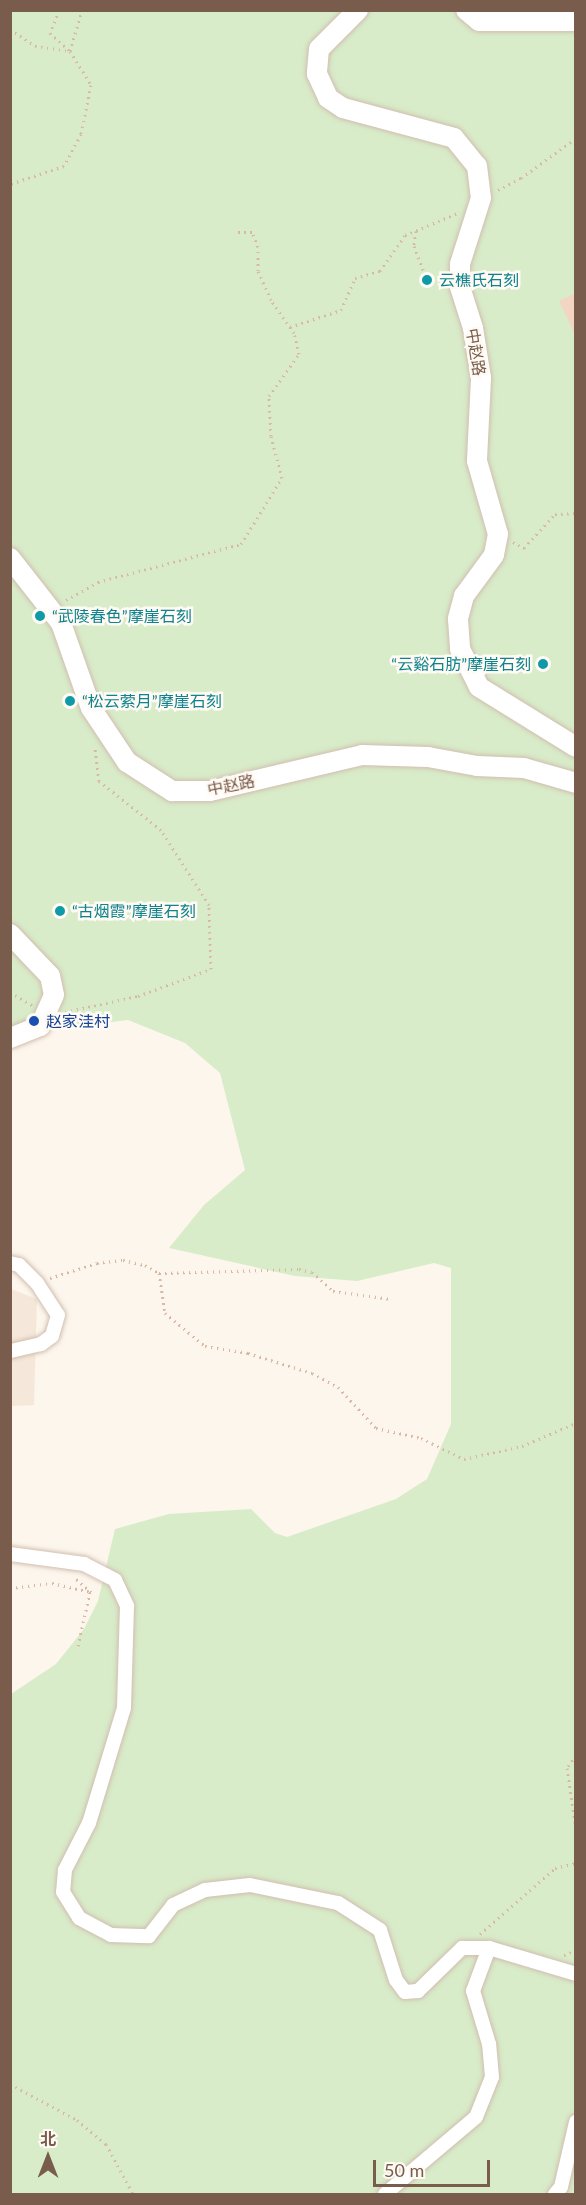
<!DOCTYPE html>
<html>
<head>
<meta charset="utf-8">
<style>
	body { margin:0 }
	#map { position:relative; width:586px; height:2205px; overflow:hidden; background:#fdf6ec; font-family:Lato,"Noto Sans SC",sans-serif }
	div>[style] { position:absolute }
	.residential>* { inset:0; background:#f5e8da }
	.green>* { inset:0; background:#d8ecc9 }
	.building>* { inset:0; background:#f3d5c3 }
	.path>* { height:3px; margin-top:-1.5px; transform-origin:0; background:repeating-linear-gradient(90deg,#d9b8a5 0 1.5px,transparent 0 6px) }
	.roads { filter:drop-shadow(0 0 2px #d1beb0) drop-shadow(0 0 2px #d1beb0) }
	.street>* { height:14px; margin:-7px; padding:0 7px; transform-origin:7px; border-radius:7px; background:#fff }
	.secondary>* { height:20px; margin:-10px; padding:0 10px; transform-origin:10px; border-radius:10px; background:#fff }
	.dots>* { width:16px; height:16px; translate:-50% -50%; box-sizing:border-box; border:3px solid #fffaf3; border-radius:50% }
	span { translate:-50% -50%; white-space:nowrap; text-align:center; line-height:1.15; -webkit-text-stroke:5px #fffaf3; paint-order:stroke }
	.culture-label { font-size:16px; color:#0d838f }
	.left { translate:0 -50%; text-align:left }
	.right { translate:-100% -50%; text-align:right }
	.street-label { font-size:16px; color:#7a5c4d }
	.transit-label { font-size:16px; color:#164399 }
	.frame { position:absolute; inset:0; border:12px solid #7a5c4d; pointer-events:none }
	.north { position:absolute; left:18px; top:2127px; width:60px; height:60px; -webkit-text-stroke:4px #fffaf3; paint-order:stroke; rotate:0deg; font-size:16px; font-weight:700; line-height:24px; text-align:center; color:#7a5c4d }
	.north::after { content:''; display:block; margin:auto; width:21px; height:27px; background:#7a5c4d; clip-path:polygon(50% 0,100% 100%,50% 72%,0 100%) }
	.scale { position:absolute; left:373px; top:2160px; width:117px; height:27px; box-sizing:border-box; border:3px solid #7a5c4d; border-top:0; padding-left:8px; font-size:18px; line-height:21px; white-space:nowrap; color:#7a5c4d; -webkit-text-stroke:4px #fffaf3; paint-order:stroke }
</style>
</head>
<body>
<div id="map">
	<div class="residential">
		<div style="clip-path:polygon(11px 1289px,37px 1299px,34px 1405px,11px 1406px)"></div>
	</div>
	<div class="green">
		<div style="clip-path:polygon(11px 11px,575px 11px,575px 2194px,11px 2194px,11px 1694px,56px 1664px,84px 1629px,98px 1601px,115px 1529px,169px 1514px,251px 1509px,275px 1533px,287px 1537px,396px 1499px,427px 1479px,451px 1424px,451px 1268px,434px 1263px,357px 1281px,295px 1276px,169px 1248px,204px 1205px,245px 1170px,220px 1073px,185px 1043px,128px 1020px,11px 1034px)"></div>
	</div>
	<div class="building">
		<div style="clip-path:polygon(576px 293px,576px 337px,559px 301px)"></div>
	</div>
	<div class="path">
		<div style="left:59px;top:10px;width:25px;rotate:111deg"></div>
		<div style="left:50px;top:33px;width:27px;rotate:42deg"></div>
		<div style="left:70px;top:51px;width:43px;rotate:-73.7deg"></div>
		<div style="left:10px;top:29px;width:30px;rotate:34deg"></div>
		<div style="left:35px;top:46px;width:35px;rotate:8deg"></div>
		<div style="left:70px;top:51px;width:40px;rotate:58deg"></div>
		<div style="left:91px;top:85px;width:50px;rotate:101.5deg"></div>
		<div style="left:81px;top:134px;width:36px;rotate:118deg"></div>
		<div style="left:64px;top:166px;width:57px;rotate:161.6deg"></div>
		<div style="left:498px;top:190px;width:26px;rotate:-28deg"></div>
		<div style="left:521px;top:178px;width:68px;rotate:-36deg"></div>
		<div style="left:416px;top:231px;width:15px;rotate:98deg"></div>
		<div style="left:414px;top:246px;width:36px;rotate:69deg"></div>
		<div style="left:290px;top:327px;width:54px;rotate:-18.4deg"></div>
		<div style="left:341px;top:310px;width:35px;rotate:-66deg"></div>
		<div style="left:355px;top:278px;width:26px;rotate:-16deg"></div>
		<div style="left:380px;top:271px;width:44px;rotate:-55.2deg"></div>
		<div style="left:405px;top:235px;width:57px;rotate:-22.5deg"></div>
		<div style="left:513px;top:542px;width:13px;rotate:29deg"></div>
		<div style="left:524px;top:548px;width:46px;rotate:-47.6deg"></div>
		<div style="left:555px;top:514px;width:21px;rotate:-3deg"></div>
		<div style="left:66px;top:600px;width:37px;rotate:-29deg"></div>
		<div style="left:98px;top:582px;width:148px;rotate:-14.9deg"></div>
		<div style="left:241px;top:544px;width:78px;rotate:-58.2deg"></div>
		<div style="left:282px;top:478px;width:43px;rotate:-104.7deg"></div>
		<div style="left:271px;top:436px;width:40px;rotate:-92.9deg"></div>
		<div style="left:269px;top:396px;width:52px;rotate:-54.5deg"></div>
		<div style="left:299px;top:354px;width:22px;rotate:-103deg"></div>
		<div style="left:294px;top:333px;width:40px;rotate:-124.9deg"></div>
		<div style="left:271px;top:300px;width:32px;rotate:-114deg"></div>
		<div style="left:258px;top:271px;width:24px;rotate:-90deg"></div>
		<div style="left:258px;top:247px;width:16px;rotate:-112deg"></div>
		<div style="left:252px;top:232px;width:18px;rotate:180deg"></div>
		<div style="left:10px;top:992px;width:26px;rotate:31deg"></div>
		<div style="left:65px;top:1012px;width:75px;rotate:-12.4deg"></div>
		<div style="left:138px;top:996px;width:78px;rotate:-20.3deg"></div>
		<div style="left:211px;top:969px;width:64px;rotate:-91.8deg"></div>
		<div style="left:209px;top:905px;width:89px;rotate:-122.6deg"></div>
		<div style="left:161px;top:830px;width:79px;rotate:-141.7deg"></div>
		<div style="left:99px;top:781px;width:35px;rotate:-97deg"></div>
		<div style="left:159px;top:1273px;width:140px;rotate:-1.6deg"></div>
		<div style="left:299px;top:1269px;width:13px;rotate:13deg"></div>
		<div style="left:312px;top:1272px;width:28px;rotate:42deg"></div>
		<div style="left:333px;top:1291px;width:59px;rotate:7.9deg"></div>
		<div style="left:50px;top:1278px;width:49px;rotate:-17.7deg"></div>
		<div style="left:97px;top:1263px;width:26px;rotate:-7deg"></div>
		<div style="left:123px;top:1260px;width:23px;rotate:13deg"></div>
		<div style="left:145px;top:1265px;width:16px;rotate:30deg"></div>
		<div style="left:159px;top:1273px;width:40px;rotate:81.5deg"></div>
		<div style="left:165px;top:1313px;width:52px;rotate:39.5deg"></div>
		<div style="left:205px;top:1346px;width:44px;rotate:9.2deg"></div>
		<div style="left:248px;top:1353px;width:67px;rotate:17.4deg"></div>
		<div style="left:312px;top:1373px;width:30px;rotate:28deg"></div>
		<div style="left:338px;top:1387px;width:56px;rotate:47.2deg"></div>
		<div style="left:376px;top:1428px;width:46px;rotate:12.5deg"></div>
		<div style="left:421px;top:1438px;width:48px;rotate:26deg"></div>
		<div style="left:464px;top:1459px;width:59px;rotate:-12.6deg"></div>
		<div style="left:522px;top:1446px;width:59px;rotate:-23.1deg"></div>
		<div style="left:10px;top:1588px;width:42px;rotate:-6.8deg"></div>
		<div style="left:52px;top:1583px;width:40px;rotate:13deg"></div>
		<div style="left:91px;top:1592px;width:23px;rotate:-139deg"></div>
		<div style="left:78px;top:1646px;width:55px;rotate:-77.5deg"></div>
		<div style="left:576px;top:1755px;width:16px;rotate:125deg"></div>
		<div style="left:567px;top:1768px;width:62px;rotate:81.6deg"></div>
		<div style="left:480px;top:1934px;width:100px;rotate:-41.3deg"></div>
		<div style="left:555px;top:1868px;width:22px;rotate:-13deg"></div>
		<div style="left:564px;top:1955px;width:13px;rotate:-23deg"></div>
		<div style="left:10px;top:2084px;width:76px;rotate:28.2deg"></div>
		<div style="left:77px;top:2120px;width:38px;rotate:40deg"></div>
		<div style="left:106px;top:2144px;width:57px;rotate:61.6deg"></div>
	</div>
	<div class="roads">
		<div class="street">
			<div style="left:10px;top:1263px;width:9px;rotate:13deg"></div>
			<div style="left:19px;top:1265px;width:25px;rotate:45deg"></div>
			<div style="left:37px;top:1283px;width:38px;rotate:57deg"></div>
			<div style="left:58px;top:1315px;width:22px;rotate:106deg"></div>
			<div style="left:52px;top:1336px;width:14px;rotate:144deg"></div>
			<div style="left:41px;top:1344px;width:32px;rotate:167deg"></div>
			<div style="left:10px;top:1554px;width:75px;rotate:7.7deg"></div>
			<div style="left:84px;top:1564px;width:35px;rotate:27deg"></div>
			<div style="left:115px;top:1580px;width:29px;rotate:65deg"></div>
			<div style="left:127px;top:1606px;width:102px;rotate:91.7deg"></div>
			<div style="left:124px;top:1708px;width:120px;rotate:106.9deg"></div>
			<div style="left:89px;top:1823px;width:53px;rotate:117.1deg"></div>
			<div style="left:65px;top:1870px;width:22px;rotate:95deg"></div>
			<div style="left:63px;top:1892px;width:31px;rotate:58deg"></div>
			<div style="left:79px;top:1918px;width:36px;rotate:28deg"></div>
			<div style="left:111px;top:1935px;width:38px;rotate:2deg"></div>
			<div style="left:149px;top:1936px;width:39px;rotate:-52deg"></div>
			<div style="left:173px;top:1905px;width:35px;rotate:-25deg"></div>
			<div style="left:205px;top:1890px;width:45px;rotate:-6.3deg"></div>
			<div style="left:250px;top:1885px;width:90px;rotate:11.6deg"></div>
			<div style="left:338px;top:1903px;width:50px;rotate:32.7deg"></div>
			<div style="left:380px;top:1930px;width:52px;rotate:72.3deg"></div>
			<div style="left:396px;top:1980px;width:15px;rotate:53deg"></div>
			<div style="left:405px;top:1992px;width:13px;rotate:-4deg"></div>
			<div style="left:418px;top:1991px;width:62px;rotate:-44.3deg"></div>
			<div style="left:462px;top:1948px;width:27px"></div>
			<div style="left:489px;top:1948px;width:91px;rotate:16.6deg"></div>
			<div style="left:385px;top:2194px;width:119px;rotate:-40.2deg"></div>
			<div style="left:476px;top:2117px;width:43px;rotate:-68.2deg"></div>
			<div style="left:492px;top:2077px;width:33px;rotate:-95deg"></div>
			<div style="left:489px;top:2044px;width:55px;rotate:-106.8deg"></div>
			<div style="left:473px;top:1991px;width:46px;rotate:-69.6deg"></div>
			<div style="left:555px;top:2194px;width:9px;rotate:-49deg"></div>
			<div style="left:561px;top:2187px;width:67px;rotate:-77deg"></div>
		</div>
		<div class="secondary">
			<div style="left:358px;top:10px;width:55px;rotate:135deg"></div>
			<div style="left:319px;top:49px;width:25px;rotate:95deg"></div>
			<div style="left:317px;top:74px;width:26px;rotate:65deg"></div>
			<div style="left:328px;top:98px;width:18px;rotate:34deg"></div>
			<div style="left:343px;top:108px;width:115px;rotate:15.1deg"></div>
			<div style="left:454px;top:138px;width:36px;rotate:51deg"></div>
			<div style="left:477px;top:166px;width:32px;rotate:83deg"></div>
			<div style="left:481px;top:198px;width:69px;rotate:107.7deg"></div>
			<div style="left:460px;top:264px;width:23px;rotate:90deg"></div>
			<div style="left:460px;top:287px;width:43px;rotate:72.4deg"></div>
			<div style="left:473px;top:328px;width:51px;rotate:80.9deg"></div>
			<div style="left:481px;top:378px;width:83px;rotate:92.8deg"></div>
			<div style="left:477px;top:461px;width:76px;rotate:74deg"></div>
			<div style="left:498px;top:534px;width:21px;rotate:101deg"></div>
			<div style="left:494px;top:555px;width:51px;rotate:126.2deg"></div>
			<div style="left:464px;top:596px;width:24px;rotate:105deg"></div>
			<div style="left:458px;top:619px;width:30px;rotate:86deg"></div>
			<div style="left:460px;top:649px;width:42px;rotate:63.4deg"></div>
			<div style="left:479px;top:687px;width:114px;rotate:31.7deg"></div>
			<div style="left:466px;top:10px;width:17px;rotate:40deg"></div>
			<div style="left:479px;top:21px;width:97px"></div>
			<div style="left:10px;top:558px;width:83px;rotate:51.9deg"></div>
			<div style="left:61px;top:623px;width:90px;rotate:70.6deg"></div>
			<div style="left:91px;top:708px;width:65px;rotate:56.3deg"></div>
			<div style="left:127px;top:762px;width:54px;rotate:32.8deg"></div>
			<div style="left:172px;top:791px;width:38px"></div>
			<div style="left:210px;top:791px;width:156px;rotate:-13.3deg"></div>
			<div style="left:362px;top:755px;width:66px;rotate:1.7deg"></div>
			<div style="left:428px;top:757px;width:50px;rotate:10.4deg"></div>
			<div style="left:477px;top:766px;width:47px;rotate:2.4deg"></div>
			<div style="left:524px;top:768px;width:54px;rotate:16.1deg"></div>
			<div style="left:10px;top:934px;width:58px;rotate:46.4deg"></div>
			<div style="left:50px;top:976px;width:19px;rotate:78deg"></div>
			<div style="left:54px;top:995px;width:34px;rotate:114deg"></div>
			<div style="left:40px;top:1026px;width:32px;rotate:158deg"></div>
		</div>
	</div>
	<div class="dots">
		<div style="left:427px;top:280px;background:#0f9aa8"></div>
		<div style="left:40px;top:616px;background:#0f9aa8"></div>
		<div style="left:543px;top:664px;background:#0f9aa8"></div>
		<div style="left:70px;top:701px;background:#0f9aa8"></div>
		<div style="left:60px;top:911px;background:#0f9aa8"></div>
		<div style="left:34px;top:1021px;background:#1a4fb4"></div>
	</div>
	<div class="culture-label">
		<span class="left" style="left:439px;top:280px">云樵氏石刻</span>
		<span class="left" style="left:52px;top:616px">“武陵春色”摩崖石刻</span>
		<span class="right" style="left:531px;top:664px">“云谿石肪”摩崖石刻</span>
		<span class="left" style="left:82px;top:701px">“松云萦月”摩崖石刻</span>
		<span class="left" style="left:72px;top:911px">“古烟霞”摩崖石刻</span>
	</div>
	<div class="street-label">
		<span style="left:476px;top:352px;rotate:81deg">中赵路</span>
		<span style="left:231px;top:785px;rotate:-11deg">中赵路</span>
	</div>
	<div class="transit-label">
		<span class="left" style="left:46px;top:1021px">赵家洼村</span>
	</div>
	<div class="frame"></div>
	<div class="north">北</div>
	<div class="scale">50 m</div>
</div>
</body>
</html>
